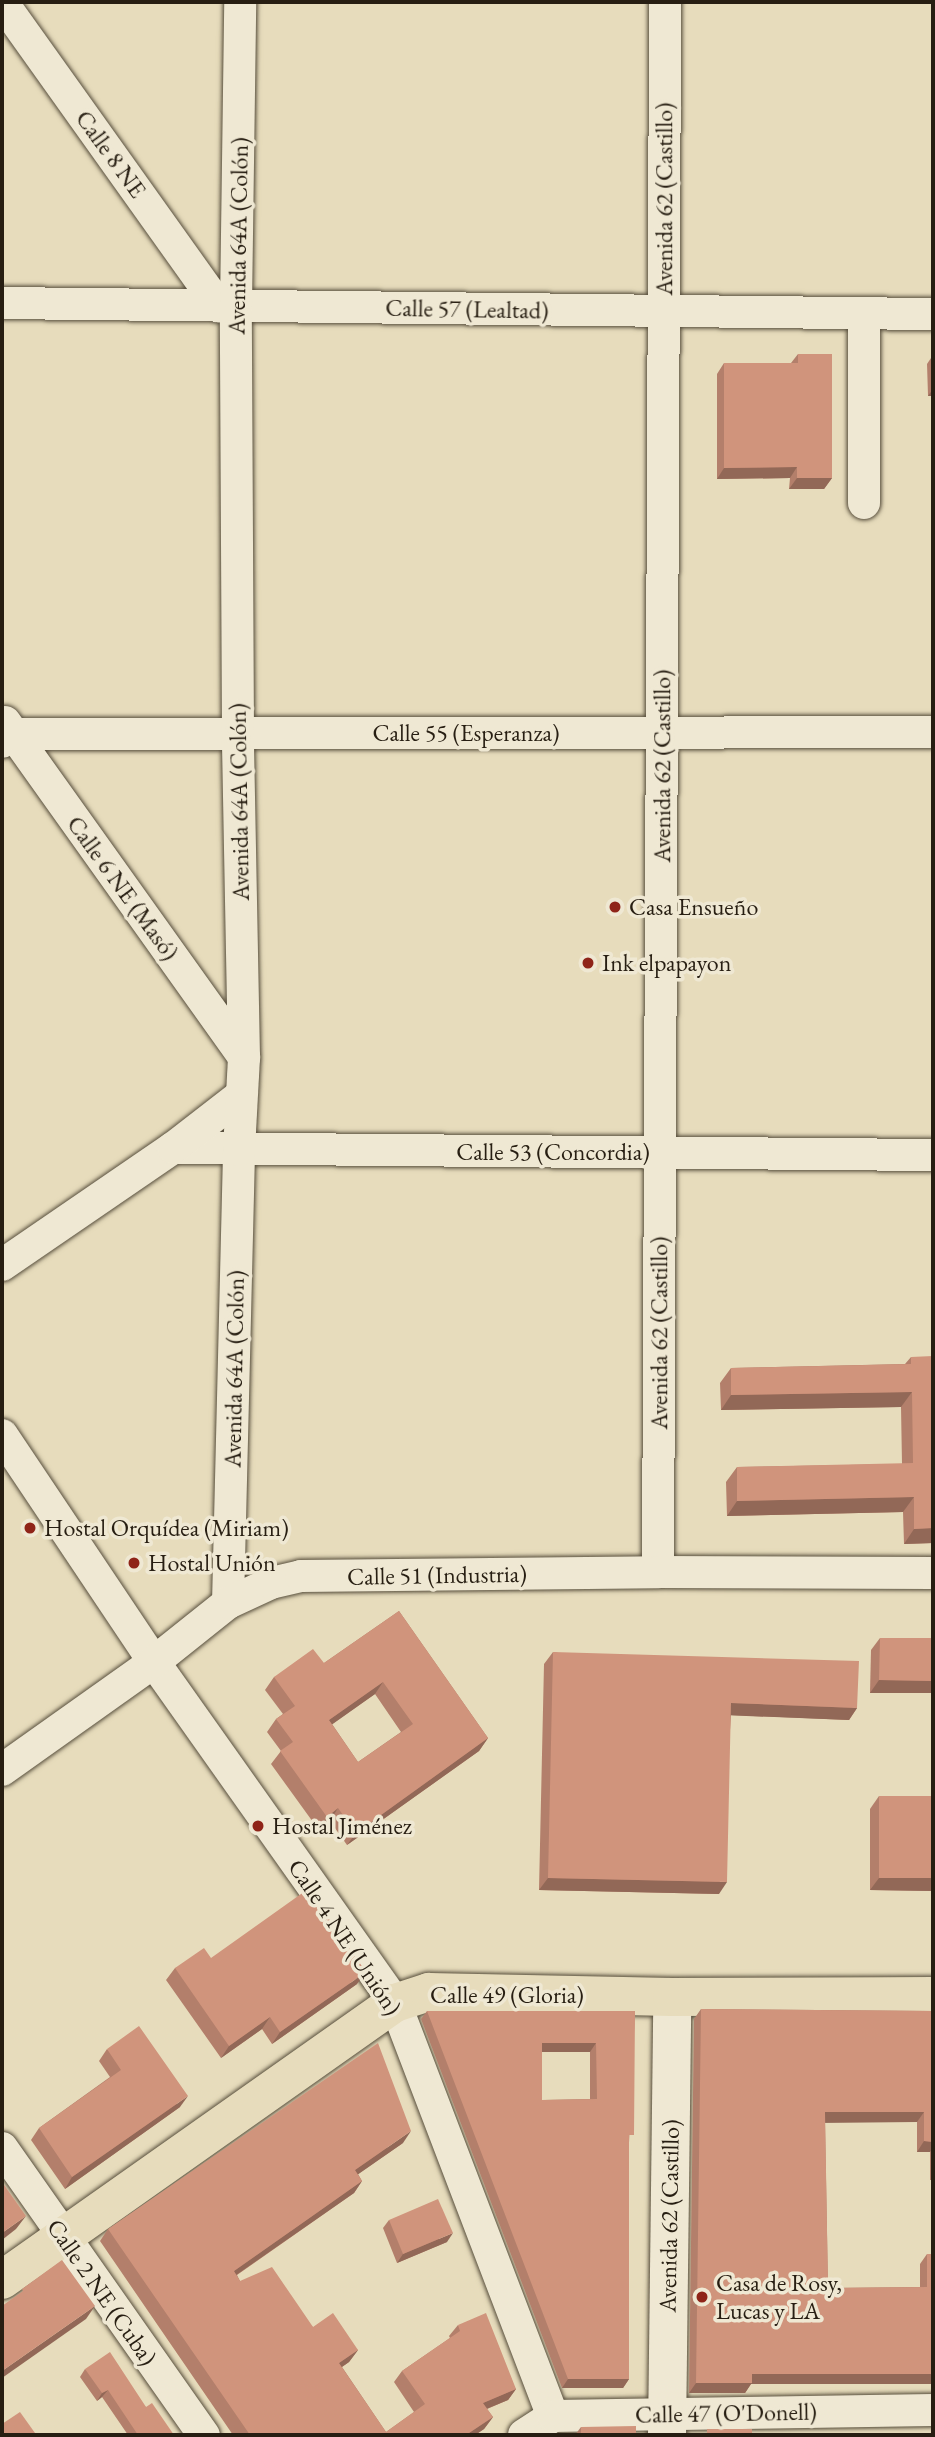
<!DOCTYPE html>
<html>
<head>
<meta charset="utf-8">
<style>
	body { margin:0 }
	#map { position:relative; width:935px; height:2437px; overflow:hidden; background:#e7dcbc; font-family:"EB Garamond",serif }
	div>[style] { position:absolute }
	.roads { filter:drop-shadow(0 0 2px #574e3c) drop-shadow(0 0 2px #574e3c) }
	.street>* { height:32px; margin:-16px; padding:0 16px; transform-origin:16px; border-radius:16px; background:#efe8d3 }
	.secondary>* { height:38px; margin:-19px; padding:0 19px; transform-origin:19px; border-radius:19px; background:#efe8d3 }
	.primary>* { height:38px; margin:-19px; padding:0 19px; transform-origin:19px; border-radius:19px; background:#e7dcbc }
	.wall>* { inset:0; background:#b37f6b }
	.shaded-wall>* { inset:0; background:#926857 }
	.building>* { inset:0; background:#d0947c }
	.dots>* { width:19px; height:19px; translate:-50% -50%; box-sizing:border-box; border:4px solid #efe8d3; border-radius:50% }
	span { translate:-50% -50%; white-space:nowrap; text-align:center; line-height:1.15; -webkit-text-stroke:7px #efe8d3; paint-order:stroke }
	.street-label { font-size:24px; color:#271e12 }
	.poi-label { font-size:24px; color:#271e12 }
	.left { translate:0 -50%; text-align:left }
	.frame { position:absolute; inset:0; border:4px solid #271e12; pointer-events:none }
</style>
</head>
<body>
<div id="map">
	<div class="roads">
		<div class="street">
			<div style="left:2px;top:2px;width:374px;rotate:54.5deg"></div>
			<div style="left:2px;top:303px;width:931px;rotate:0.68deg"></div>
			<div style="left:864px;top:313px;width:190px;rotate:90deg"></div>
			<div style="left:5px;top:722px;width:412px;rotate:54.5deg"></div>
			<div style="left:2px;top:742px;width:14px;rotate:-36deg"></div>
			<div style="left:13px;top:734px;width:920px;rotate:-0.12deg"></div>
			<div style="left:173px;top:1148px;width:760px;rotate:0.53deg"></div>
			<div style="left:2px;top:1265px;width:207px;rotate:-34.4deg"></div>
			<div style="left:173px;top:1148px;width:85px;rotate:-37.8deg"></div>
			<div style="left:2px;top:1435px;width:273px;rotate:56.2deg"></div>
			<div style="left:154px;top:1662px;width:418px;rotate:54.7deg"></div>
			<div style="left:395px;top:2003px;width:442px;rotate:69.1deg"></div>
			<div style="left:658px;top:1572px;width:1570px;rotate:-89.74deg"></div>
			<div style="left:228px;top:1603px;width:453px;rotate:-88.6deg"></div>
			<div style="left:239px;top:1150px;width:93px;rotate:-86.9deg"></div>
			<div style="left:244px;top:1057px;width:323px;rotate:-91.1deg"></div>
			<div style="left:238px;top:734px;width:428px;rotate:-90.3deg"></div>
			<div style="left:236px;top:306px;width:304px;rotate:-89.2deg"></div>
			<div style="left:2px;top:1770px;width:186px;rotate:-35.4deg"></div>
			<div style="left:154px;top:1662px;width:95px;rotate:-38.6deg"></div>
			<div style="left:228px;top:1603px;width:47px;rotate:-24.9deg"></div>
			<div style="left:271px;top:1583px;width:31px;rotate:-13deg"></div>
			<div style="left:301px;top:1576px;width:357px;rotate:-0.6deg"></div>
			<div style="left:658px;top:1572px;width:275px;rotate:0.2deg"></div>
			<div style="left:2px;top:2148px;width:351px;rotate:54.9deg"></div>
			<div style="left:524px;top:2435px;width:35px;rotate:-33deg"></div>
			<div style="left:553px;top:2416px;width:380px;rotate:-0.9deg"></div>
		</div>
		<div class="secondary">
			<div style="left:667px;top:2435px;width:438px;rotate:-89.3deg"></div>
		</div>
		<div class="primary">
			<div style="left:2px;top:2280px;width:481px;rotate:-35.2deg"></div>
			<div style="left:395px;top:2003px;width:36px;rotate:-18deg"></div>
			<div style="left:429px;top:1992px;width:243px;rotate:1.2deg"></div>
			<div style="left:672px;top:1997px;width:261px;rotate:-0.2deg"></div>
		</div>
	</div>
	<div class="wall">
		<div style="clip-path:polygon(798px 354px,832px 478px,824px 489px,789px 489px,790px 478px,717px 479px,717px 374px,724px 363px,791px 363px)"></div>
		<div style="clip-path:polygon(933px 355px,933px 396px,928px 396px,927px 364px)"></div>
		<div style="clip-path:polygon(911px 1357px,933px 1543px,904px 1544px,903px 1512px,727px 1516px,726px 1482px,737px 1467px,902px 1464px,901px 1407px,721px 1410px,720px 1383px,731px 1368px,905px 1364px)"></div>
		<div style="clip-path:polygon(evenodd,399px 1611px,488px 1738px,479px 1751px,347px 1845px,330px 1821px,318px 1829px,271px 1764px,281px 1751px,267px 1732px,276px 1719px,283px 1714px,265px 1690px,274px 1677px,324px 1663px,399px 1611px,375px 1694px,401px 1732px,358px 1762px,332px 1724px,375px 1694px)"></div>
		<div style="clip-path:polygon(880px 1638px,933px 1638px,933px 1693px,870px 1693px,871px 1650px)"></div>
		<div style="clip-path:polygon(553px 1652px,857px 1708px,849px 1720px,731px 1715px,719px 1894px,539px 1890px,544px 1664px)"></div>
		<div style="clip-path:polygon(879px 1796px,933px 1796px,933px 1891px,870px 1890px,870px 1809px)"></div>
		<div style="clip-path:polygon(211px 1958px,357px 1984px,272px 2044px,262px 2029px,221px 2058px,166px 1980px,175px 1968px)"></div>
		<div style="clip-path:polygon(701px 2009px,933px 2011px,933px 2180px,930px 2180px,930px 2152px,917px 2152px,917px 2122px,825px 2122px,828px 2288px,920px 2287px,920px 2264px,927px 2254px,933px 2384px,751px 2384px,745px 2393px,689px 2393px,694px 2019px)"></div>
		<div style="clip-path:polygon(evenodd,427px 2011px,635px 2011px,629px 2143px,629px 2379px,623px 2388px,562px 2388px,421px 2019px,427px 2011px,542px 2052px,590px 2052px,590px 2099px,542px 2100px,542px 2052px)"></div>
		<div style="clip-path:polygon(107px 2049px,180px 2107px,65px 2189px,31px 2140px,39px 2128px,110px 2077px,99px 2061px)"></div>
		<div style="clip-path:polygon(403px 2143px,358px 2174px,362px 2181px,354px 2193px,237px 2275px,240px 2281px,313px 2327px,358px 2350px,349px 2362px,342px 2367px,386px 2432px,414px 2412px,394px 2382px,402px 2371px,450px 2338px,449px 2336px,458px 2325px,516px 2389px,508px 2400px,487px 2409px,493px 2417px,484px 2429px,475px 2435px,233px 2435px,100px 2241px,108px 2229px)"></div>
		<div style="clip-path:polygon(389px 2220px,447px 2242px,397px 2263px,383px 2228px)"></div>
		<div style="clip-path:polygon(85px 2369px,146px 2407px,174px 2435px,128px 2435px,102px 2397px,97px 2401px,80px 2377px)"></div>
		<div style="clip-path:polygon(581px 2427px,636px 2435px,575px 2435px)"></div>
	</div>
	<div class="shaded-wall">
		<div style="clip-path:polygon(933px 389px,933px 396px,928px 396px)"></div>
		<div style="clip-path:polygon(797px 467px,790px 478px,717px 479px,724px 468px)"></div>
		<div style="clip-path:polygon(797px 478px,832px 478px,824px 489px,789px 489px)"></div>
		<div style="clip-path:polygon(912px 1392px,901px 1407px,721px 1410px,731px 1395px)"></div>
		<div style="clip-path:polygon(914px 1497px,903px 1512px,727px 1516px,737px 1501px)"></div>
		<div style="clip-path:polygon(933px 1528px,933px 1543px,904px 1544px,914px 1529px)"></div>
		<div style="clip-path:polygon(879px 1680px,933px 1681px,933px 1693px,870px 1693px)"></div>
		<div style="clip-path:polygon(383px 1682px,375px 1694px,320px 1733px,329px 1720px)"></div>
		<div style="clip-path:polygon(731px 1703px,857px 1708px,849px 1720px,723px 1715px)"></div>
		<div style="clip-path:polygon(488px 1738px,479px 1751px,347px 1845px,356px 1833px)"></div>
		<div style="clip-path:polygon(338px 1808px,330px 1821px,318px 1829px,327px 1817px)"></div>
		<div style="clip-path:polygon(548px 1878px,727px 1882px,719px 1894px,539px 1890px)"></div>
		<div style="clip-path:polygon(879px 1878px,933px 1878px,933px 1891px,870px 1890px)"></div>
		<div style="clip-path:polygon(366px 1972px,357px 1984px,272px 2044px,280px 2032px)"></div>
		<div style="clip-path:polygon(270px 2017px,262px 2029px,221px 2058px,229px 2046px)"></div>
		<div style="clip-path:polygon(542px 2043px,596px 2043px,590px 2052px,536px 2052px)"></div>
		<div style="clip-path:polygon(188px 2096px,180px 2107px,65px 2189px,72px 2177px)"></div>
		<div style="clip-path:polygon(825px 2112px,924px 2112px,917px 2122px,818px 2123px)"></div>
		<div style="clip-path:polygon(411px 2131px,403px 2143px,347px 2182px,355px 2170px)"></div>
		<div style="clip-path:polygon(924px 2141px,933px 2142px,933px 2148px,930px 2152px,917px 2152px)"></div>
		<div style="clip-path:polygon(362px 2181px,354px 2193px,226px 2282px,234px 2271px)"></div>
		<div style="clip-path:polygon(26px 2216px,16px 2229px,2px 2240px,2px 2233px)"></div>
		<div style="clip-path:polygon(453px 2233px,447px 2242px,397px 2263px,403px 2254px)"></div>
		<div style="clip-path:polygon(95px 2306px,86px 2319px,2px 2378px,2px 2371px)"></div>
		<div style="clip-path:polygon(358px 2350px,349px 2362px,330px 2375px,339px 2363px)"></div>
		<div style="clip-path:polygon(752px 2374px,933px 2374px,933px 2384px,751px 2384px,745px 2393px,689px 2393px,696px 2383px)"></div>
		<div style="clip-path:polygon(568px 2379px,629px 2379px,623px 2388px,562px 2388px)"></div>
		<div style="clip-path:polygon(516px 2389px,508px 2400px,474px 2414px,483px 2403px)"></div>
		<div style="clip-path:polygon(108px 2390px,102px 2397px,97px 2401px,102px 2393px)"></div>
		<div style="clip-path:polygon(493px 2417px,484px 2429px,475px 2435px,466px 2435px)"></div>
	</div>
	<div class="building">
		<div style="clip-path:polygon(798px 354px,832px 354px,832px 478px,797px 478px,797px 467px,724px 468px,724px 363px,798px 363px)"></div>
		<div style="clip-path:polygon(933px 1356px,933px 1528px,914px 1529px,914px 1497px,737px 1501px,737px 1467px,913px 1463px,912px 1392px,731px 1395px,731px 1368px,911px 1364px,911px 1357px)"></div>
		<div style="clip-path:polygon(evenodd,399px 1611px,488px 1738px,356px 1833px,338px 1808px,327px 1817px,280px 1751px,293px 1742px,276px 1719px,295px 1706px,274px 1677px,313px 1649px,324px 1663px,399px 1611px,383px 1682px,413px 1724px,358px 1762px,329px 1720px,383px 1682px)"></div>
		<div style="clip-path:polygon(880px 1638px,933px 1638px,933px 1681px,879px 1680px)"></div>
		<div style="clip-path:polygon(553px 1652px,859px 1661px,857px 1708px,731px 1703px,727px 1882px,548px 1878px)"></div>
		<div style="clip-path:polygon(879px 1796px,933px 1796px,933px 1878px,879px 1878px)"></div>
		<div style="clip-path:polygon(308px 1889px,366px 1972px,280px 2032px,270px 2017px,229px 2046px,175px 1968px,204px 1948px,211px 1958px)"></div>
		<div style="clip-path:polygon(701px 2009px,933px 2011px,933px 2142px,924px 2141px,924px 2112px,825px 2112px,828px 2288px,927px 2287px,927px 2254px,933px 2254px,933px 2374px,752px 2374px,752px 2383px,696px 2383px)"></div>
		<div style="clip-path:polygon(evenodd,427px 2011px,635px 2011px,634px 2135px,629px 2135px,629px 2379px,568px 2379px,427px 2011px,542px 2043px,596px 2043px,597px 2099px,542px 2100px,542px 2043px)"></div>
		<div style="clip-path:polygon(139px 2026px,188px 2096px,72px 2177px,39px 2128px,121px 2070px,107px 2049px)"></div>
		<div style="clip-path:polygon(378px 2043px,411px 2131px,355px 2170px,362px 2181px,234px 2271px,240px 2281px,272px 2267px,313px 2327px,333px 2313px,358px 2350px,339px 2363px,386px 2432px,425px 2404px,402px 2371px,460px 2331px,458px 2325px,486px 2313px,516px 2389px,483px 2403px,493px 2417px,466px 2435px,250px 2435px,108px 2229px)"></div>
		<div style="clip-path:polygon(2px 2182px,26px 2216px,2px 2233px)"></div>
		<div style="clip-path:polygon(438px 2199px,453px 2233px,403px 2254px,389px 2220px)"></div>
		<div style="clip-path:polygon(62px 2260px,95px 2306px,2px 2371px,2px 2306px,23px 2291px,22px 2289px)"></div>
		<div style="clip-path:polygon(110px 2352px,146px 2407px,152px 2403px,174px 2435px,138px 2435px,108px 2390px,102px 2393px,85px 2369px)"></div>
		<div style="clip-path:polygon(20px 2412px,35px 2433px,31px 2435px,2px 2435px,2px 2424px)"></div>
		<div style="clip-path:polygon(636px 2426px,636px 2435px,581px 2435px,581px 2427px)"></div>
		<div style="clip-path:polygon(707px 2429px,752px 2429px,752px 2433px,894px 2433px,894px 2435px,707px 2435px)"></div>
	</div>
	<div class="dots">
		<div style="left:615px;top:907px;background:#8f2418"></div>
		<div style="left:588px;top:963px;background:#8f2418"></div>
		<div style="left:30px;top:1528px;background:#8f2418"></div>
		<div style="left:134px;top:1563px;background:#8f2418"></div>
		<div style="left:258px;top:1826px;background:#8f2418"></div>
		<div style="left:702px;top:2297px;background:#8f2418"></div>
	</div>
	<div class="street-label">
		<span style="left:111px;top:154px;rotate:54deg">Calle 8 NE</span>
		<span style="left:664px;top:199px;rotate:-90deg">Avenida 62 (Castillo)</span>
		<span style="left:238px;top:236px;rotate:-89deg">Avenida 64A (Colón)</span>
		<span style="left:467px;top:309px;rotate:1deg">Calle 57 (Lealtad)</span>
		<span style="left:466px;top:733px">Calle 55 (Esperanza)</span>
		<span style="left:662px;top:766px;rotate:-90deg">Avenida 62 (Castillo)</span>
		<span style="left:239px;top:802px;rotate:-91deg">Avenida 64A (Colón)</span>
		<span style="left:123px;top:888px;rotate:54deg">Calle 6 NE (Masó)</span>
		<span style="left:553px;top:1152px">Calle 53 (Concordia)</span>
		<span style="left:659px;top:1333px;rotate:-90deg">Avenida 62 (Castillo)</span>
		<span style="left:234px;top:1369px;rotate:-89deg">Avenida 64A (Colón)</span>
		<span style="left:437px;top:1575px;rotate:-1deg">Calle 51 (Industria)</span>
		<span style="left:345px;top:1937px;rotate:56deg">Calle 4 NE (Unión)</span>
		<span style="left:507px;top:1995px">Calle 49 (Gloria)</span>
		<span style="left:669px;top:2216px;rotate:-89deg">Avenida 62 (Castillo)</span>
		<span style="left:102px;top:2292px;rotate:55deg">Calle 2 NE (Cuba)</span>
		<span style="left:726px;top:2413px;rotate:-1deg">Calle 47 (O'Donell)</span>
	</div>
	<div class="poi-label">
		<span class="left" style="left:629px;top:907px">Casa Ensueño</span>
		<span class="left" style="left:602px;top:963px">Ink elpapayon</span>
		<span class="left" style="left:44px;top:1528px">Hostal Orquídea (Miriam)</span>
		<span class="left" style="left:148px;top:1563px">Hostal Unión</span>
		<span class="left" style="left:272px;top:1826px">Hostal Jiménez</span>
		<span class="left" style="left:716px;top:2297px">Casa de Rosy,<br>Lucas y LA</span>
	</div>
	<div class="frame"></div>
</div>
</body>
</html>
